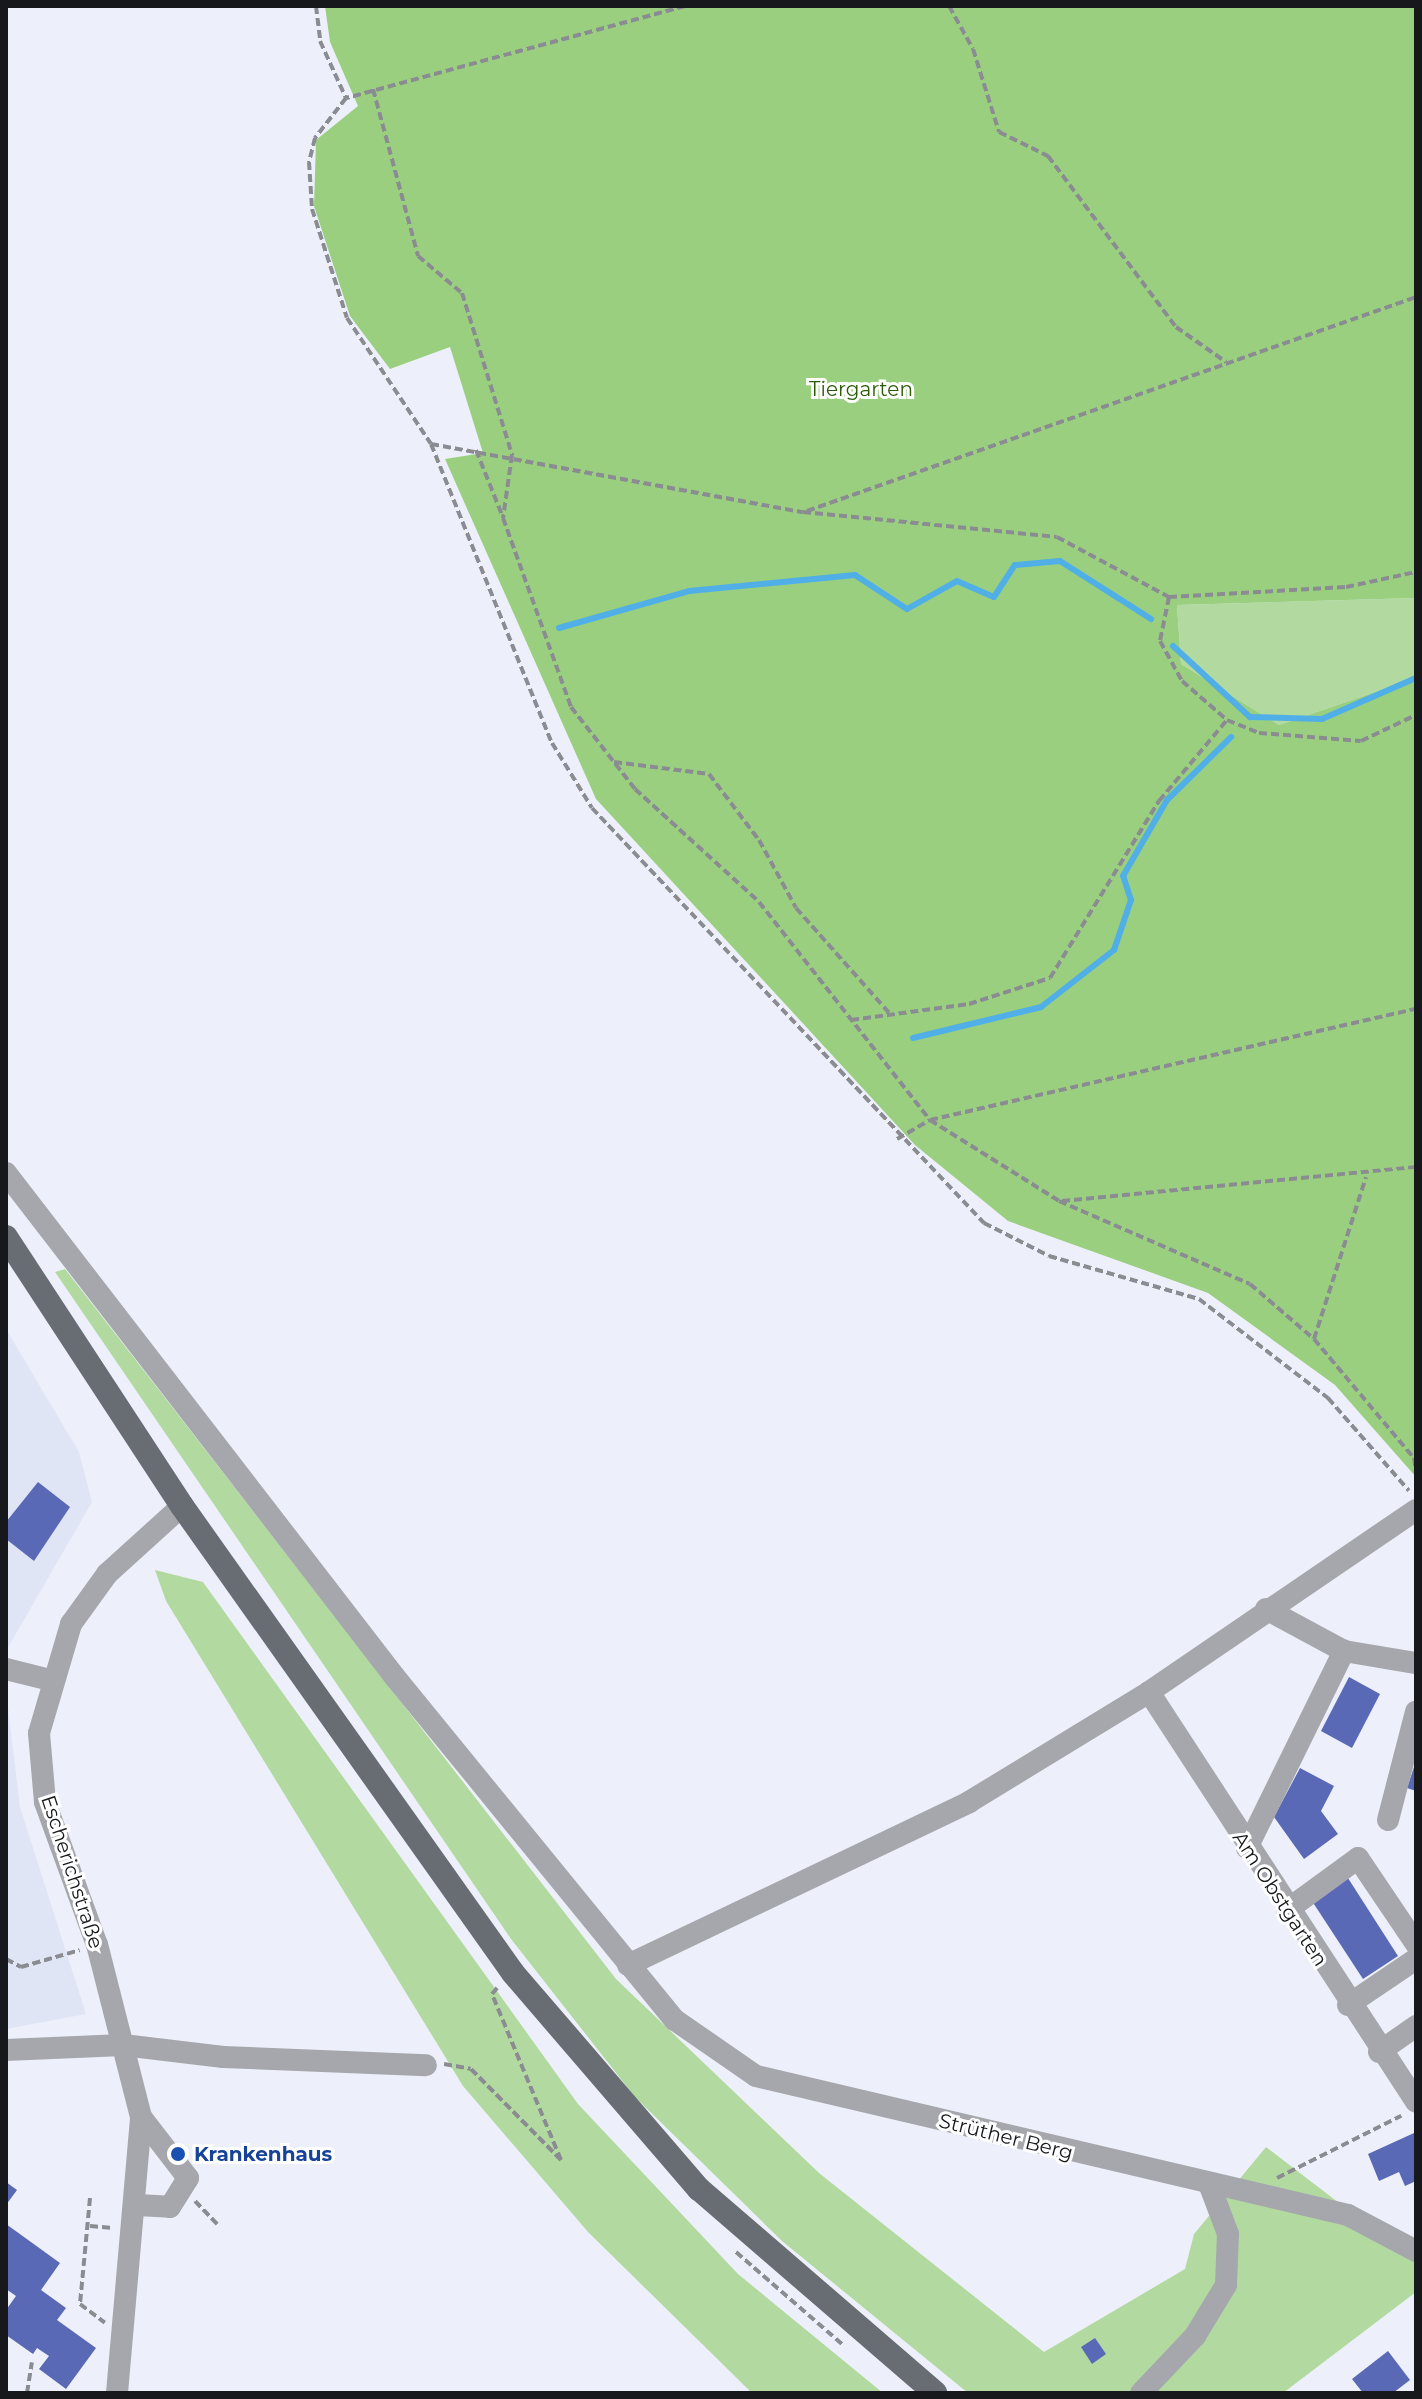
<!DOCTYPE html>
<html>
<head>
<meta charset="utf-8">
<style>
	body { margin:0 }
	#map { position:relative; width:1422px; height:2399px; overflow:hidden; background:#edf0fa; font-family:Montserrat,sans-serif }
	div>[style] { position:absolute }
	.built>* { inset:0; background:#e0e5f6 }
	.green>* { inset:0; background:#b2daa0 }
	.forest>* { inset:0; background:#9acf80 }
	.stream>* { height:6px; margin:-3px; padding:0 3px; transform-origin:3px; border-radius:3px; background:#50afe6 }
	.building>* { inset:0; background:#5a69b6 }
	.path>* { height:4px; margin-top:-2px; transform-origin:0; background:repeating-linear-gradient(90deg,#8a8c92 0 8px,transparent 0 12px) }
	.minor>* { height:22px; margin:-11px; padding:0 11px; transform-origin:11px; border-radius:11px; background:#a6a7ac }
	.major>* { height:24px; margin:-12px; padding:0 12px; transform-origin:12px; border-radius:12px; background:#686c73 }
	.dots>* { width:22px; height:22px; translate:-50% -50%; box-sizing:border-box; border:4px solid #fff; border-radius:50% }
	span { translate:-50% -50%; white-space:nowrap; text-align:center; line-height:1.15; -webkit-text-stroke:6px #fff; paint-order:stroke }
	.park-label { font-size:20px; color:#2b5b07 }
	.street-label { font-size:20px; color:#17181b }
	.transit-label { font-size:20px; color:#164399; font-weight:700 }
	.left { translate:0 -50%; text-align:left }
	.frame { position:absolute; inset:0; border:8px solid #17181b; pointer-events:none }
</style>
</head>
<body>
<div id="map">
	<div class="built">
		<div style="clip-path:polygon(6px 1329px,79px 1452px,92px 1502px,6px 1651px)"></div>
		<div style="clip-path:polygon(6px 1691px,20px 1807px,86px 2014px,6px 2029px)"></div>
	</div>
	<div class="green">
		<div style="clip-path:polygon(1416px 598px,1416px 678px,1279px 725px,1181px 664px,1177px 605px)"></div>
		<div style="clip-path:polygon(65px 1269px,616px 1979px,819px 2173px,1044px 2352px,1185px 2269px,1194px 2234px,1266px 2147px,1416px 2262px,1416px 2292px,1283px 2393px,968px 2393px,782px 2241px,635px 2097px,511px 1939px,55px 1272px)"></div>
		<div style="clip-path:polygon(155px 1570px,203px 1582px,578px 2104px,738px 2274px,883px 2393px,752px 2393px,588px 2232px,463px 2086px,166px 1601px)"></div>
	</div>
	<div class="forest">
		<div style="clip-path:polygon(325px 6px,1416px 6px,1416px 598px,1177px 605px,1181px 664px,1279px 725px,1416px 678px,1416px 1477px,1335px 1385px,1208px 1293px,1008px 1221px,915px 1145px,596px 799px,445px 459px,483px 453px,450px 347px,390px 369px,350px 316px,314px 206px,316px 140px,358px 106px,330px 42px)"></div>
	</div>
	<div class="stream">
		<div style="left:559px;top:628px;width:135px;rotate:-15.9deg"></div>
		<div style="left:689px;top:591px;width:167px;rotate:-5.5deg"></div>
		<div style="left:855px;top:575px;width:62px;rotate:33.2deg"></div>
		<div style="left:907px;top:609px;width:57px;rotate:-29.2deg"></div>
		<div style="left:957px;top:581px;width:40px;rotate:23.4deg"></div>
		<div style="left:994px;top:597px;width:38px;rotate:-57deg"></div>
		<div style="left:1015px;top:565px;width:45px;rotate:-5.1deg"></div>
		<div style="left:1060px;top:561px;width:108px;rotate:32.5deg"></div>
		<div style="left:1173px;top:646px;width:105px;rotate:42.7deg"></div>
		<div style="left:1250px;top:717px;width:72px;rotate:1.6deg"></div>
		<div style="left:1322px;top:719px;width:103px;rotate:-23.6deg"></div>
		<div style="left:913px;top:1038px;width:132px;rotate:-13.6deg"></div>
		<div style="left:1041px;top:1007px;width:93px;rotate:-38deg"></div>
		<div style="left:1114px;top:950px;width:53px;rotate:-71.2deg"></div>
		<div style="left:1131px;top:900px;width:25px;rotate:-108deg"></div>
		<div style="left:1123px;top:876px;width:88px;rotate:-59.9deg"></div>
		<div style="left:1167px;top:800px;width:90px;rotate:-44.5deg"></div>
	</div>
	<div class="building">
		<div style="clip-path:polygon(38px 1482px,70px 1507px,34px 1561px,6px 1539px,6px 1522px)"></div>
		<div style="clip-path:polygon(1349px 1677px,1380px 1694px,1352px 1748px,1321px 1731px)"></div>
		<div style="clip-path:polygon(1416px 1761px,1416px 1791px,1407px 1788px)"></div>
		<div style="clip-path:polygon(1300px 1768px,1334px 1786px,1321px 1811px,1338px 1834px,1304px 1859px,1274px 1817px)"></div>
		<div style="clip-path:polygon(1346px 1875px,1398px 1956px,1363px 1979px,1310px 1898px)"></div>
		<div style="clip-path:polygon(1414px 2133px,1416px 2181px,1405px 2186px,1399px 2172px,1379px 2181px,1368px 2154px)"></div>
		<div style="clip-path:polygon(6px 2182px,17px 2190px,6px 2205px)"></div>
		<div style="clip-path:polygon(6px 2224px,60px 2263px,41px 2290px,66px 2308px,57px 2320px,96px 2348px,66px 2389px,39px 2369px,49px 2356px,37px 2348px,33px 2354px,6px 2335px,6px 2310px,16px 2296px,6px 2289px)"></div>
		<div style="clip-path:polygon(1095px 2338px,1106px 2354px,1092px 2364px,1081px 2347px)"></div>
		<div style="clip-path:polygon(1388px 2351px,1410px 2380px,1393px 2393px,1363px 2393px,1352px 2379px)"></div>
	</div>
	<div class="path">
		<div style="left:316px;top:6px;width:35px;rotate:83deg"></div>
		<div style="left:320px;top:41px;width:63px;rotate:65.5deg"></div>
		<div style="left:685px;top:6px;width:351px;rotate:164.8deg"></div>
		<div style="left:346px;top:98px;width:51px;rotate:127.8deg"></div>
		<div style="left:315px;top:138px;width:25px;rotate:104deg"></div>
		<div style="left:309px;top:162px;width:47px;rotate:86.3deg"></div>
		<div style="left:312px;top:209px;width:114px;rotate:72.2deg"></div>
		<div style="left:347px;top:318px;width:151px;rotate:56.3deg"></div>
		<div style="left:431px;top:444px;width:323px;rotate:68deg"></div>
		<div style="left:552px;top:743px;width:76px;rotate:58.4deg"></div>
		<div style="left:592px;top:808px;width:571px;rotate:46.63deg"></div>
		<div style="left:984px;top:1223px;width:73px;rotate:26.9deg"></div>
		<div style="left:1049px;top:1256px;width:156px;rotate:16deg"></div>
		<div style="left:1199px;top:1299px;width:163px;rotate:37.5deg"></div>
		<div style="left:1328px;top:1398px;width:123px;rotate:48.9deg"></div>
		<div style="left:949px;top:6px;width:49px;rotate:60.8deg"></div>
		<div style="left:973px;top:49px;width:87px;rotate:72.6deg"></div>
		<div style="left:999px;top:132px;width:55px;rotate:26.1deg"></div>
		<div style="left:1048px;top:156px;width:214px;rotate:53.2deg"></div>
		<div style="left:1176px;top:327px;width:61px;rotate:35deg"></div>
		<div style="left:373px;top:89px;width:173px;rotate:74.9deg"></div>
		<div style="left:418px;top:256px;width:57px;rotate:40.1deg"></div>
		<div style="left:462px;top:293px;width:170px;rotate:72.8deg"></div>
		<div style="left:512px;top:455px;width:64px;rotate:98.1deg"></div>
		<div style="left:503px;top:518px;width:201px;rotate:70.2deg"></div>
		<div style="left:571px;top:707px;width:104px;rotate:52deg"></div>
		<div style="left:635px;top:789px;width:168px;rotate:42.3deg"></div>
		<div style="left:759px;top:902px;width:277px;rotate:51.9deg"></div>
		<div style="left:930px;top:1120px;width:152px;rotate:32.1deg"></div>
		<div style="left:1059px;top:1201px;width:208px;rotate:23.5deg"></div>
		<div style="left:1250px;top:1284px;width:84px;rotate:40.7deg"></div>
		<div style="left:1314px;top:1339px;width:155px;rotate:50deg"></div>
		<div style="left:1414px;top:1458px;width:14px;rotate:82deg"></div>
		<div style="left:431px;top:444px;width:378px;rotate:10.4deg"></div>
		<div style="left:803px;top:512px;width:255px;rotate:5.6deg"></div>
		<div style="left:1057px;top:537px;width:127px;rotate:28.2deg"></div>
		<div style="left:1169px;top:597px;width:177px;rotate:-3.2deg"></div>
		<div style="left:1346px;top:587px;width:72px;rotate:-12.1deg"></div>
		<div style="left:476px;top:450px;width:70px;rotate:68.2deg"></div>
		<div style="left:807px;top:511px;width:646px;rotate:-19.36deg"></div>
		<div style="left:1169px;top:597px;width:45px;rotate:101.6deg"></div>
		<div style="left:1160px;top:641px;width:46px;rotate:61.2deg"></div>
		<div style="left:1182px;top:681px;width:60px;rotate:40.9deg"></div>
		<div style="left:1227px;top:720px;width:35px;rotate:22deg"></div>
		<div style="left:1259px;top:733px;width:102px;rotate:4.5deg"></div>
		<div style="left:1361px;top:741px;width:61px;rotate:-25.3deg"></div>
		<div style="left:614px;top:762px;width:96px;rotate:7.2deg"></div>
		<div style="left:709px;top:774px;width:83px;rotate:52.9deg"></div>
		<div style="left:759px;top:840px;width:77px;rotate:61.4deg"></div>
		<div style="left:796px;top:908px;width:142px;rotate:48.4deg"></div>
		<div style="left:851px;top:1020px;width:119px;rotate:-7.7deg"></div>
		<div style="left:969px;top:1004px;width:85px;rotate:-17.8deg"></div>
		<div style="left:1050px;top:978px;width:208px;rotate:-58.4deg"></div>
		<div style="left:1159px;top:801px;width:106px;rotate:-50deg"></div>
		<div style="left:897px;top:1139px;width:38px;rotate:-30deg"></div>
		<div style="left:930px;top:1120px;width:499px;rotate:-12.9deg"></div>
		<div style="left:1062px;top:1201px;width:356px;rotate:-5.5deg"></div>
		<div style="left:1314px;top:1339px;width:170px;rotate:-72.2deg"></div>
		<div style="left:6px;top:1959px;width:17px;rotate:28deg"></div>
		<div style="left:21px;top:1967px;width:61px;rotate:-16.1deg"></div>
		<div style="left:444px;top:2064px;width:27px;rotate:10deg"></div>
		<div style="left:471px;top:2069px;width:128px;rotate:45.3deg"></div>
		<div style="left:561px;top:2160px;width:180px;rotate:-112.6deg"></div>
		<div style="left:492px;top:1994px;width:8px;rotate:-50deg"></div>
		<div style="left:1277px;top:2178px;width:139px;rotate:-26.6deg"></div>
		<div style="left:90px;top:2198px;width:106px;rotate:95.4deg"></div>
		<div style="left:80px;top:2304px;width:31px;rotate:37deg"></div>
		<div style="left:195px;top:2201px;width:32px;rotate:46deg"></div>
		<div style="left:90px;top:2226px;width:23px;rotate:5deg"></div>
		<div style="left:736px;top:2252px;width:143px;rotate:41deg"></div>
		<div style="left:27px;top:2393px;width:31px;rotate:-81deg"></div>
	</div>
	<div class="minor">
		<div style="left:6px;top:1173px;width:635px;rotate:52.35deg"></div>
		<div style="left:394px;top:1676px;width:444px;rotate:50.8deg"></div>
		<div style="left:675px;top:2020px;width:98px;rotate:34.7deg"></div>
		<div style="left:756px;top:2076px;width:608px;rotate:13.21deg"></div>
		<div style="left:1348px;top:2215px;width:77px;rotate:27.9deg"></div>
		<div style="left:1266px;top:1609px;width:89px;rotate:28.3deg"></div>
		<div style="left:1344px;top:1651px;width:73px;rotate:9.5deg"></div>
		<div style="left:6px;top:1669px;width:45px;rotate:14deg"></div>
		<div style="left:1149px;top:1692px;width:489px;rotate:56.9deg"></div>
		<div style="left:1388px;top:1820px;width:112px;rotate:-75.5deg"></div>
		<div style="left:1247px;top:1848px;width:220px;rotate:-63.8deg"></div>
		<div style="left:1287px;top:1910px;width:88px;rotate:-36.2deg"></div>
		<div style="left:1358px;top:1858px;width:104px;rotate:56deg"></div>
		<div style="left:628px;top:1965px;width:378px;rotate:-25.5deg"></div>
		<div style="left:969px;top:1802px;width:211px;rotate:-31.4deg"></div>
		<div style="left:1149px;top:1692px;width:323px;rotate:-34.3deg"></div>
		<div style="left:1348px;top:2005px;width:82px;rotate:-34.1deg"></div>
		<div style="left:6px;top:2050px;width:117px;rotate:-2.4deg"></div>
		<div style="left:123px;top:2045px;width:101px;rotate:6.8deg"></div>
		<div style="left:223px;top:2057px;width:203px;rotate:2.3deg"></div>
		<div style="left:1379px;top:2052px;width:45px;rotate:-35.1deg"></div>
		<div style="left:137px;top:2205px;width:33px;rotate:3deg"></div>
		<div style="left:170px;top:2207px;width:34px;rotate:-58deg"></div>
		<div style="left:188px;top:2178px;width:77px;rotate:-127.6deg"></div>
		<div style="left:117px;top:2393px;width:277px;rotate:-85deg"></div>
		<div style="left:141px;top:2117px;width:178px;rotate:-104.3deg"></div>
		<div style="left:97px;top:1945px;width:152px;rotate:-110deg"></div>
		<div style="left:45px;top:1802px;width:69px;rotate:-95deg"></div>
		<div style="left:39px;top:1733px;width:114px;rotate:-73.6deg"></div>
		<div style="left:71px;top:1624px;width:62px;rotate:-54.2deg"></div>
		<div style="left:107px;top:1574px;width:101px;rotate:-42.2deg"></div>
		<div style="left:1141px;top:2393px;width:79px;rotate:-46.5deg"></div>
		<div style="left:1195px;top:2336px;width:60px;rotate:-58.7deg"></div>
		<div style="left:1226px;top:2285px;width:51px;rotate:-87.8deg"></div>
		<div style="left:1228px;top:2234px;width:51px;rotate:-110.6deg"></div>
	</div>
	<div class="major">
		<div style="left:6px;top:1237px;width:321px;rotate:56.8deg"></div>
		<div style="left:182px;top:1506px;width:572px;rotate:54.67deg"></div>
		<div style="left:513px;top:1973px;width:285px;rotate:49.3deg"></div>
		<div style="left:699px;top:2189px;width:312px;rotate:40.8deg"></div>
	</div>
	<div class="dots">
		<div style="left:178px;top:2154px;background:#1a4fb4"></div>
	</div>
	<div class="park-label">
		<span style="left:861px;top:389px">Tiergarten</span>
	</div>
	<div class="street-label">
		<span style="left:72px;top:1872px;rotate:72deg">Escherichstraße</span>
		<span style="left:1280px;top:1899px;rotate:57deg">Am Obstgarten</span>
		<span style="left:1006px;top:2137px;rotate:14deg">Strüther Berg</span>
	</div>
	<div class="transit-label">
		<span class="left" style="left:194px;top:2154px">Krankenhaus</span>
	</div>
	<div class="frame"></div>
</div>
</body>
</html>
